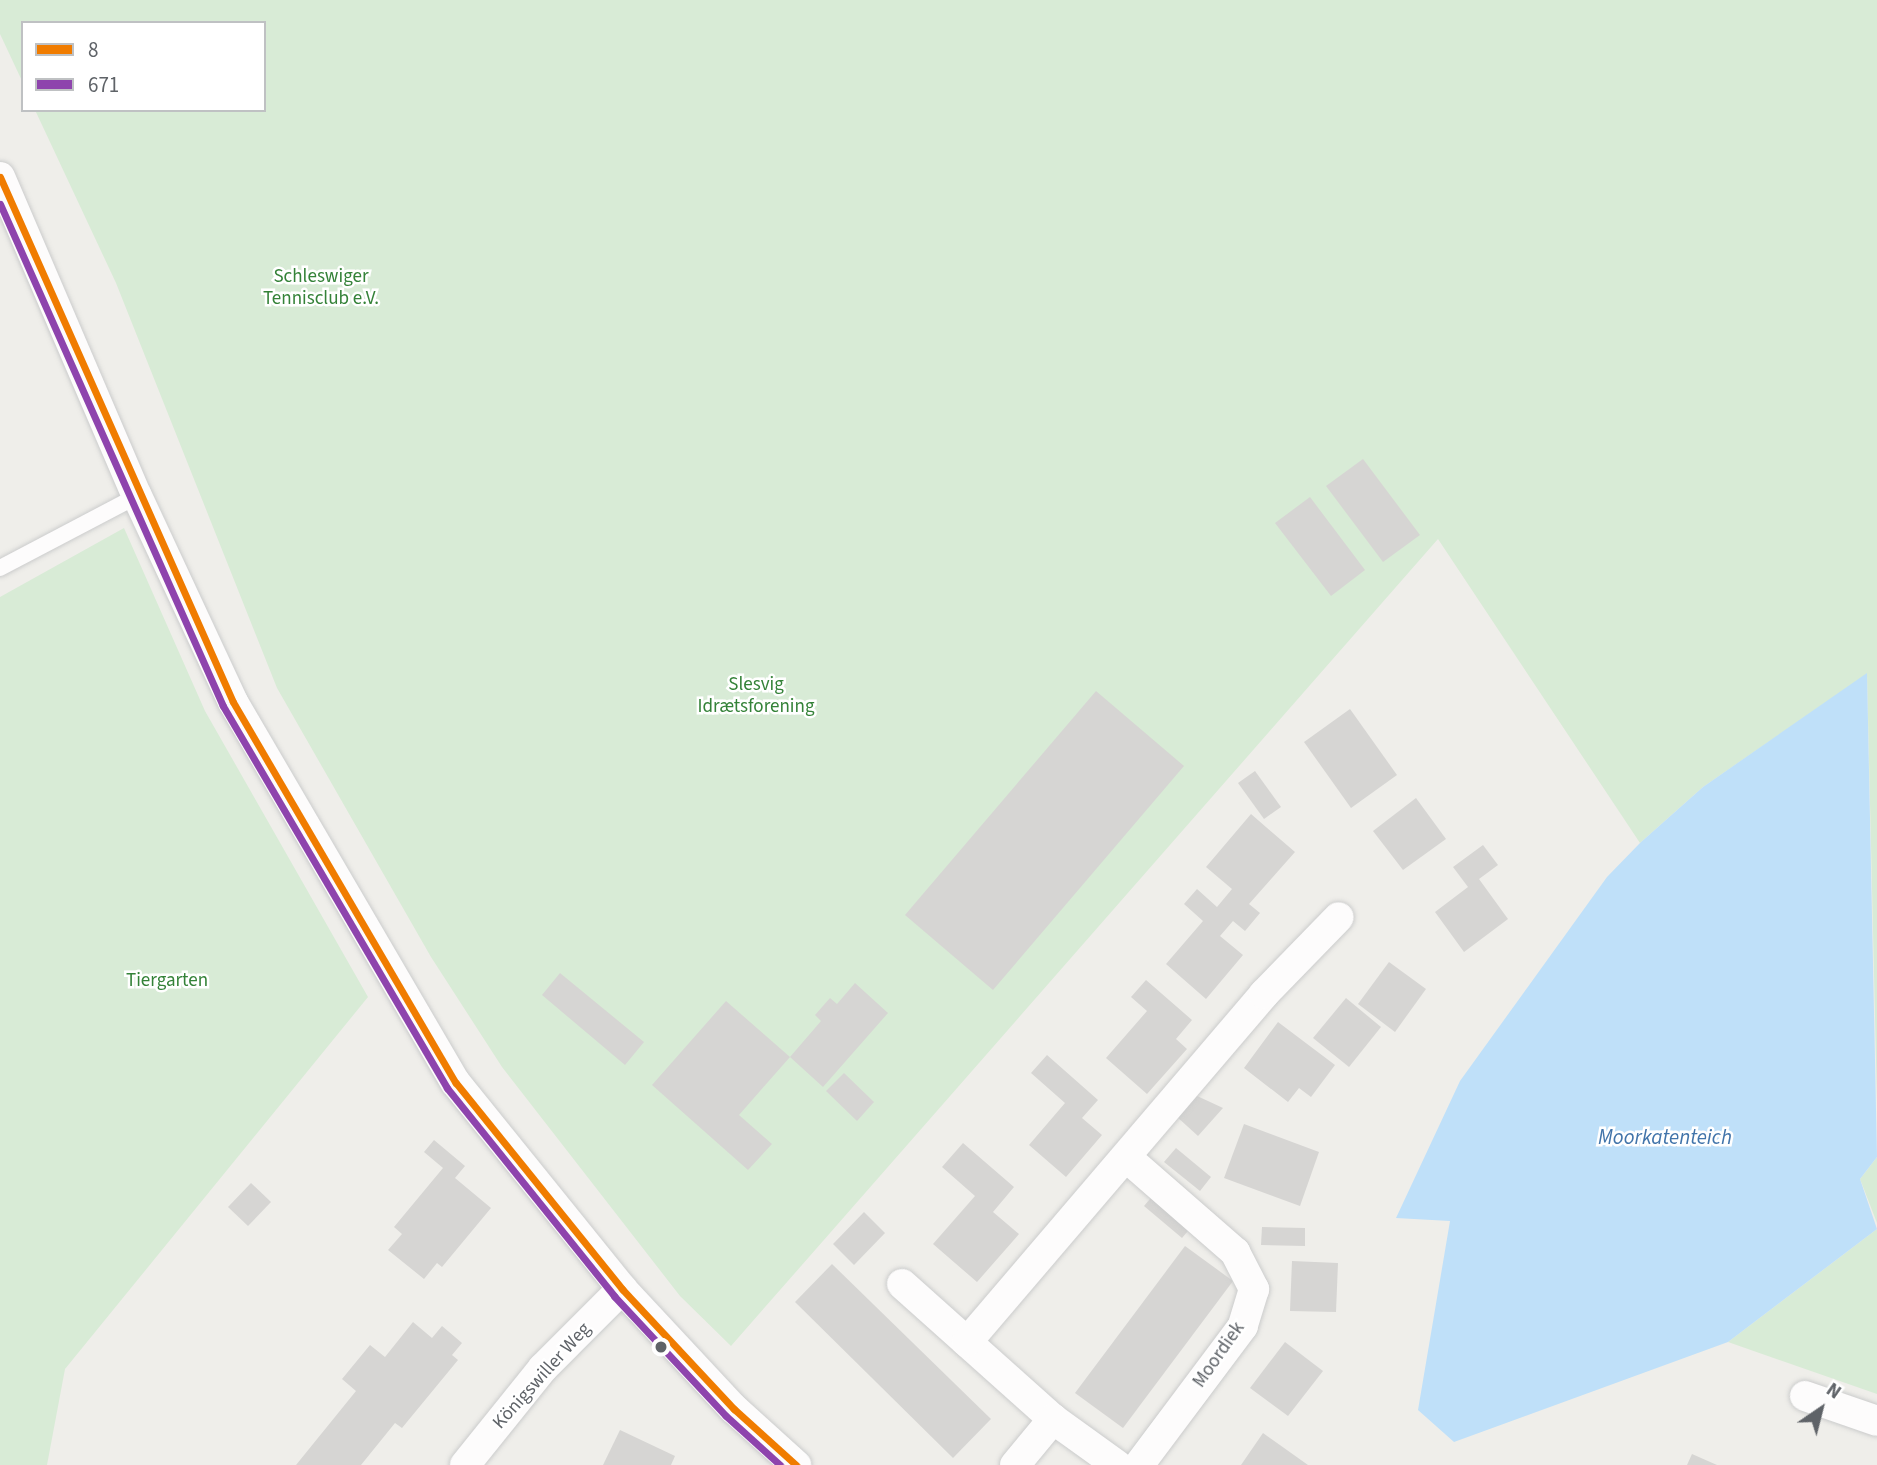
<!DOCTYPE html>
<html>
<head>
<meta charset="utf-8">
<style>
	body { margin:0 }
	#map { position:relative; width:1877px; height:1465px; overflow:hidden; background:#efeeea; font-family:"Source Sans 3",sans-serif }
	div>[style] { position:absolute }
	.green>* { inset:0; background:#d8ebd6 }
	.water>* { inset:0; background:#bfe0f9 }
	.building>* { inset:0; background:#d6d5d3 }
	.roads { filter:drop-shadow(0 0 2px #cbcccc) drop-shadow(0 0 2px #cbcccc) }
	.lane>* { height:16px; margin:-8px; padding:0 8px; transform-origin:8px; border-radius:8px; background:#fdfcfc }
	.street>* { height:30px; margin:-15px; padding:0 15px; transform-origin:15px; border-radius:15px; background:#fdfcfc }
	.bus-1>* { height:7px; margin:-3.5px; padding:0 3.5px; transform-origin:3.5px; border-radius:3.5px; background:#f07c00 }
	.bus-2>* { height:7px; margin:-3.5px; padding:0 3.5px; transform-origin:3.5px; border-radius:3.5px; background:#8e44ad }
	.dots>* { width:19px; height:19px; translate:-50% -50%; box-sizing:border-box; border:4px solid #fff; border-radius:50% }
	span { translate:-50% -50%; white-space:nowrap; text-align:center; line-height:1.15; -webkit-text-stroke:5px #fff; paint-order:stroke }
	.park-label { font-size:19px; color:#348238 }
	.street-label { font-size:19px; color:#5f6368 }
	.water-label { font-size:21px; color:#4174aa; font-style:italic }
	.legend { position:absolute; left:21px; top:21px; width:245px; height:91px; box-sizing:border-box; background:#fff; border:2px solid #bfc1c3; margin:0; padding:9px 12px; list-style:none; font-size:21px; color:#5f6368 }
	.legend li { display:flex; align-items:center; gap:14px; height:35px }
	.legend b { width:35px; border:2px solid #bfc1c3 }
	.north { position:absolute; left:1786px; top:1374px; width:70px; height:70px; -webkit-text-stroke:5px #fff; paint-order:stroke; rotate:35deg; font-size:19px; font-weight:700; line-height:28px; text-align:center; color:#5f6368 }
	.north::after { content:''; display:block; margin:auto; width:24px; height:32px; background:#5f6368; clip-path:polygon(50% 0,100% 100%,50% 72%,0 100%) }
</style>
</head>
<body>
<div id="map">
	<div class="green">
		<div style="clip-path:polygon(0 0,1877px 0,1877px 1102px,1867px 674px,1703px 787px,1640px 843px,1438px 539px,731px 1346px,680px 1296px,502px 1067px,431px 957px,277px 688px,116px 283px,35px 110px,264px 110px,264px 23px,23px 23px,23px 83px,0 34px)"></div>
		<div style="clip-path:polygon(124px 528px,205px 711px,368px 997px,65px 1369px,47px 1465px,0 1465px,0 597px)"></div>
		<div style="clip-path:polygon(1877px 1157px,1877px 1223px,1860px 1179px)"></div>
		<div style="clip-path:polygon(1877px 1229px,1877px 1394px,1728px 1342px)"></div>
	</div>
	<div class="water">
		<div style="clip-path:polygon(1867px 673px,1877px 1157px,1860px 1179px,1877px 1229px,1728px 1342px,1454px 1442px,1418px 1410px,1450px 1221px,1396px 1218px,1460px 1081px,1607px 877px,1640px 843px,1703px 787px)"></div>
	</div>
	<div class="building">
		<div style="clip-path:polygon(1363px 459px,1420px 535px,1383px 562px,1326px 486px)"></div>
		<div style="clip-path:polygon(1310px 497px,1365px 570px,1331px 596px,1275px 523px)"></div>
		<div style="clip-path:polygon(1096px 691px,1184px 766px,993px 990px,905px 915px)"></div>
		<div style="clip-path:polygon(1350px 709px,1397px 775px,1351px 808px,1304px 742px)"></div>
		<div style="clip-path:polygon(1255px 771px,1281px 807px,1264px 819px,1238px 783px)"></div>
		<div style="clip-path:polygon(1416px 798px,1446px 839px,1403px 870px,1373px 831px)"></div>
		<div style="clip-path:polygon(1251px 814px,1295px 852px,1249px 904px,1260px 913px,1245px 931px,1233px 921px,1220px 936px,1243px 955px,1206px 999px,1166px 964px,1203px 921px,1184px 904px,1197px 889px,1217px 907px,1232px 889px,1206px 867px)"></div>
		<div style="clip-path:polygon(1483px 845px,1498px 865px,1479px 879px,1508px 919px,1464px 952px,1435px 912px,1468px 887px,1453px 867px)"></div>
		<div style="clip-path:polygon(1389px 962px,1426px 989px,1395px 1032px,1358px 1004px)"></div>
		<div style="clip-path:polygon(560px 973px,644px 1042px,625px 1065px,542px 995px)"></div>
		<div style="clip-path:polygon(1146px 980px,1192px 1020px,1176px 1039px,1187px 1049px,1147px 1094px,1106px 1058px,1147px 1011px,1131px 997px)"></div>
		<div style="clip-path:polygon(855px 983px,888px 1013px,823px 1087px,790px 1057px,739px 1115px,772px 1144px,748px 1170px,652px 1085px,726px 1001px,790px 1057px,821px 1021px,815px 1015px,830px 998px,837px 1004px)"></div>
		<div style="clip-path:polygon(1346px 998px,1381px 1027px,1349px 1067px,1313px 1038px)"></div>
		<div style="clip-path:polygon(1278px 1022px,1335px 1065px,1311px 1097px,1299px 1088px,1288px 1102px,1244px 1068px)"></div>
		<div style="clip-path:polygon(1047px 1055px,1098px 1100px,1082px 1118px,1102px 1135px,1066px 1177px,1029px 1145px,1065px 1103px,1031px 1073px)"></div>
		<div style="clip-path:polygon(844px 1073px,874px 1102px,857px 1121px,826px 1091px)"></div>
		<div style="clip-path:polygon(1195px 1095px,1223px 1108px,1198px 1136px,1176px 1116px)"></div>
		<div style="clip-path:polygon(1244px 1124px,1319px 1152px,1300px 1206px,1224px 1178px)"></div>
		<div style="clip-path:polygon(434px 1140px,465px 1166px,455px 1178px,491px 1208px,442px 1267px,437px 1263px,424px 1279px,388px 1250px,402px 1234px,394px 1227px,443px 1168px,424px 1152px)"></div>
		<div style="clip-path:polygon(963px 1143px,1014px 1187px,993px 1212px,1019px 1234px,977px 1282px,933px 1244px,975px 1196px,942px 1167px)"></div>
		<div style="clip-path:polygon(1176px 1148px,1211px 1177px,1200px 1191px,1164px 1162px)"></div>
		<div style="clip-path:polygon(251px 1183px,271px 1202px,248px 1226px,228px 1207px)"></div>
		<div style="clip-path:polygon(1155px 1193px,1193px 1225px,1182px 1238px,1144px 1206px)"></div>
		<div style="clip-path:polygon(864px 1212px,885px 1233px,854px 1265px,833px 1244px)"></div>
		<div style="clip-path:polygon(1262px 1227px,1305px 1228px,1305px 1246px,1261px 1245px)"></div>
		<div style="clip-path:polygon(1185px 1246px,1233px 1281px,1123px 1428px,1075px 1393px)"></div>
		<div style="clip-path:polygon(1292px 1261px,1338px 1263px,1336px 1312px,1290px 1311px)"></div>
		<div style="clip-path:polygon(832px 1264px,991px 1419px,953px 1458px,795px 1302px)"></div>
		<div style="clip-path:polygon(413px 1322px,432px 1338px,442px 1326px,462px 1343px,452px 1355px,458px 1360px,402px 1428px,395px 1423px,361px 1465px,296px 1465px,356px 1391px,342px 1379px,370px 1345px,385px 1357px)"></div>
		<div style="clip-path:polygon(1285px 1342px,1323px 1371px,1288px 1416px,1250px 1388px)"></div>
		<div style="clip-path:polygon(620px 1430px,675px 1456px,671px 1465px,603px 1465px)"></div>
		<div style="clip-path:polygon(1263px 1433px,1308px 1465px,1241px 1465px)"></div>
		<div style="clip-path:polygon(1692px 1454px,1717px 1465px,1687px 1465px)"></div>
	</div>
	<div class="roads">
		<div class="lane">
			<div style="left:0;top:568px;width:155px;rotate:-27.7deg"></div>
		</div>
		<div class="street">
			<div style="left:0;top:177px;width:347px;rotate:66.8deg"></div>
			<div style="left:137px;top:496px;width:227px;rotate:65deg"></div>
			<div style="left:233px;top:702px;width:441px;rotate:59.7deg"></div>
			<div style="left:456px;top:1083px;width:265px;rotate:51.1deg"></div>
			<div style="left:622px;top:1289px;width:164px;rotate:47deg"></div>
			<div style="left:734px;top:1409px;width:84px;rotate:42.1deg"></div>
			<div style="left:1126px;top:1157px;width:145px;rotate:41.1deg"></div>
			<div style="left:1235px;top:1252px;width:42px;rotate:62.8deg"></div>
			<div style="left:1254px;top:1289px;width:39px;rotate:107deg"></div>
			<div style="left:1243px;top:1326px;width:174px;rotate:126.8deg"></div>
			<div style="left:902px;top:1284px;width:203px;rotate:41.8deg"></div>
			<div style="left:1053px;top:1419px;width:79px;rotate:35.7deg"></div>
			<div style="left:967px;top:1342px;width:458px;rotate:-49.5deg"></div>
			<div style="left:1264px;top:994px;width:107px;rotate:-45.8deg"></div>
			<div style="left:1805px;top:1396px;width:76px;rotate:19.1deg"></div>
			<div style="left:465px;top:1465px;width:124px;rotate:-51.2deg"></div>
			<div style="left:543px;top:1368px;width:112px;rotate:-45deg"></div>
			<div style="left:1015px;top:1465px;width:60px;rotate:-50.4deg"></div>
		</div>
	</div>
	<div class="bus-1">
		<div style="left:0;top:177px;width:574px;rotate:66.07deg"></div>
		<div style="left:233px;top:702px;width:441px;rotate:59.7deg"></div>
		<div style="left:456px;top:1083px;width:265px;rotate:51.1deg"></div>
		<div style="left:622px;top:1289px;width:164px;rotate:47deg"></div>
		<div style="left:734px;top:1409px;width:84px;rotate:42.1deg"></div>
	</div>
	<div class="bus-2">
		<div style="left:0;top:204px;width:549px;rotate:66.05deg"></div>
		<div style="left:223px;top:706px;width:443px;rotate:59.6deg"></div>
		<div style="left:447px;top:1088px;width:267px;rotate:51.2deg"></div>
		<div style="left:614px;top:1296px;width:164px;rotate:47deg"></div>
		<div style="left:726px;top:1416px;width:73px;rotate:42.2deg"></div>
	</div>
	<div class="dots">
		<div style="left:661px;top:1347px;background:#5f6368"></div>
	</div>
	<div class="park-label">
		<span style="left:321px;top:288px">Schleswiger<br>Tennisclub e.V.</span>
		<span style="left:756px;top:696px">Slesvig<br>Idrætsforening</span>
		<span style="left:167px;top:981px">Tiergarten</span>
	</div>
	<div class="street-label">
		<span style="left:1219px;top:1355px;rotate:-55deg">Moordiek</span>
		<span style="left:542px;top:1376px;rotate:-48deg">Königswiller Weg</span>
	</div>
	<div class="water-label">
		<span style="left:1665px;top:1137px">Moorkatenteich</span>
	</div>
	<ul class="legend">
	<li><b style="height:9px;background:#f07c00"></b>8</li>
	<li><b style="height:9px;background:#8e44ad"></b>671</li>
	</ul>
	<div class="north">N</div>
</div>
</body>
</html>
